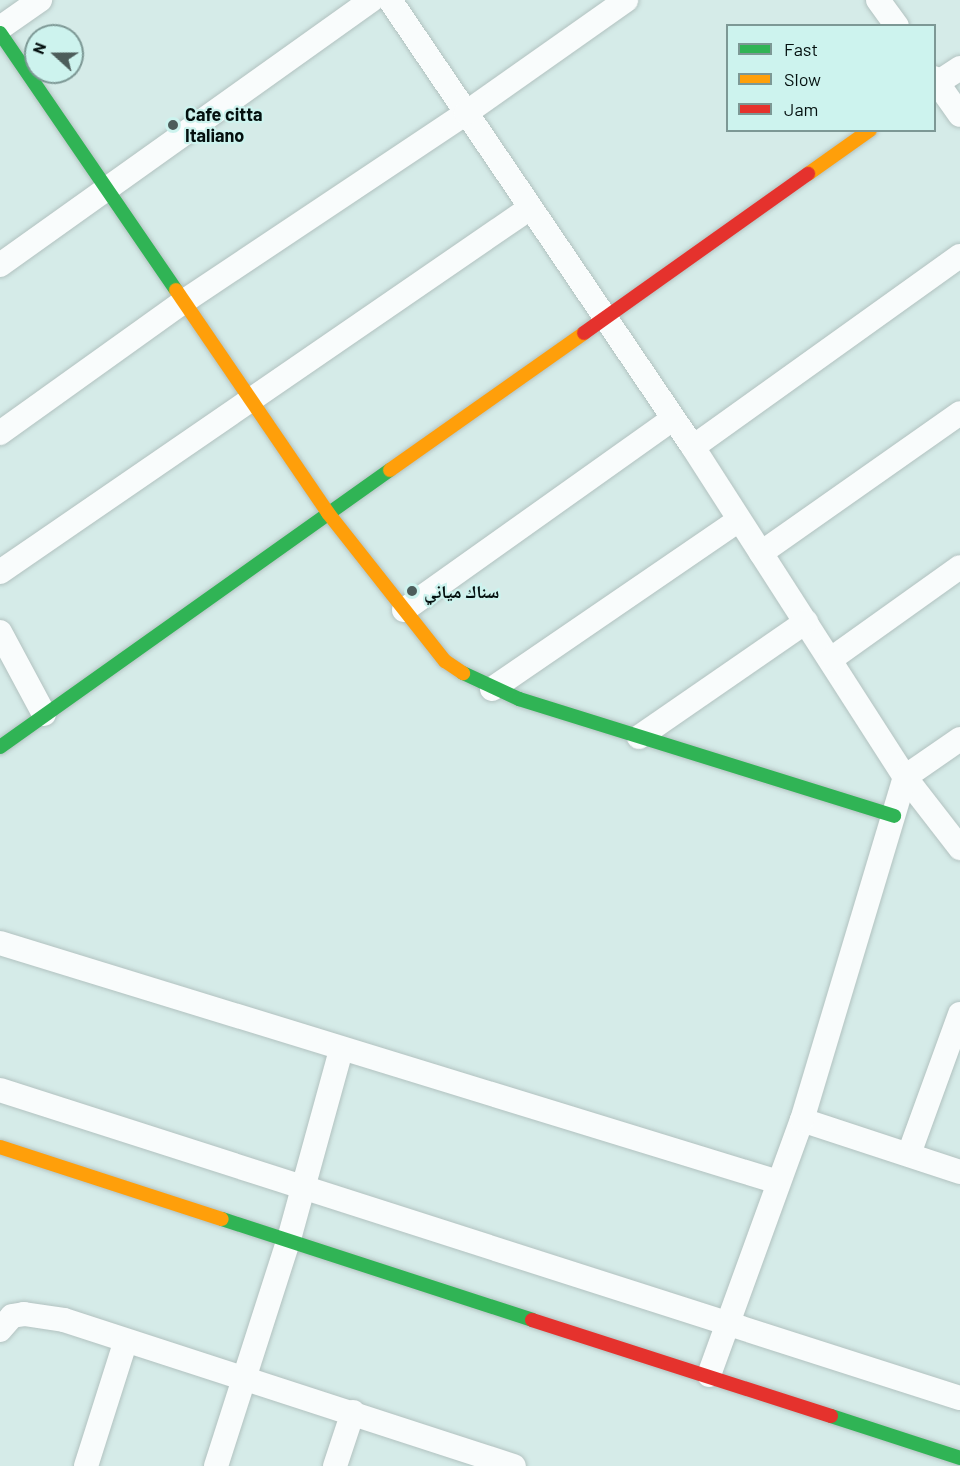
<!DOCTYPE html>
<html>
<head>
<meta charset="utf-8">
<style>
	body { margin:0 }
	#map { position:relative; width:960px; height:1466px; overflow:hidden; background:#d5ebe8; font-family:Barlow,"Noto Naskh Arabic",sans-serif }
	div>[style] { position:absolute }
	.roads { filter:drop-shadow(0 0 2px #b2c2c0) drop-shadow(0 0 2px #b2c2c0) }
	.street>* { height:24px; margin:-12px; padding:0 12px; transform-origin:12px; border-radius:12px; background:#f9fcfc }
	.fast>* { height:14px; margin:-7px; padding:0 7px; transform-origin:7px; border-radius:7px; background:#30b455 }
	.slow>* { height:14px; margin:-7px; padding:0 7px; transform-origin:7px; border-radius:7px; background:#ff9f0a }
	.jam>* { height:14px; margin:-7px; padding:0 7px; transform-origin:7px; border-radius:7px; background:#e5322d }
	.dots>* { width:16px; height:16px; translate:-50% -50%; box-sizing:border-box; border:3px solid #cdf3ee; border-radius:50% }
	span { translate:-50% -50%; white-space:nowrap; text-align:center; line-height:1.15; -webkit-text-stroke:4.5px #cdf3ee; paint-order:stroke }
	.poi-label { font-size:18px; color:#04100f; font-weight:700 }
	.left { translate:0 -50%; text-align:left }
	.legend { position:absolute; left:726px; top:24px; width:210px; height:108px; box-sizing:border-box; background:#cdf3ee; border:2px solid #7d9895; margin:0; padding:8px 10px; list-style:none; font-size:18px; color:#04100f }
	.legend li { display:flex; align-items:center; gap:12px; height:30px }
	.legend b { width:30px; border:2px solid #7d9895 }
	.north { position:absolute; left:24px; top:24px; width:60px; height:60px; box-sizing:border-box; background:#cdf3ee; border:2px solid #7d9895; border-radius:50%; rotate:291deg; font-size:16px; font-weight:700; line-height:24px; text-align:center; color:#04100f }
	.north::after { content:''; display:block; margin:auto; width:21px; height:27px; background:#4d5d5b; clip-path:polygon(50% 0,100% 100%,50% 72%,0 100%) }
</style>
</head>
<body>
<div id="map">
	<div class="roads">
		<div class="street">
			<div style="left:390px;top:0;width:540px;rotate:55.87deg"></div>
			<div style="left:693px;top:447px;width:392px;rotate:57.3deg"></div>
			<div style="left:905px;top:777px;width:90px;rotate:52.2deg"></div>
			<div style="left:878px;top:0;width:32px;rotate:54deg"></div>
			<div style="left:0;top:28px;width:49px;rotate:-35deg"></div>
			<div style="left:934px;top:78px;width:45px;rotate:54.9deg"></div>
			<div style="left:934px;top:85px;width:31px;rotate:-33deg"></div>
			<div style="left:0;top:265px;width:456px;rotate:-35.5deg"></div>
			<div style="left:0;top:433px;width:225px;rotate:-35.6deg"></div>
			<div style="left:183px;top:302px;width:340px;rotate:-33.7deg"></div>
			<div style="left:466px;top:113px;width:196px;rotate:-35.2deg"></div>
			<div style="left:693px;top:447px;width:328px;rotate:-35.6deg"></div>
			<div style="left:761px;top:553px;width:243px;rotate:-35.1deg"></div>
			<div style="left:0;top:572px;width:643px;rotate:-34.48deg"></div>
			<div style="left:404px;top:610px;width:330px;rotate:-35.4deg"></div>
			<div style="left:0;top:632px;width:93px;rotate:61.8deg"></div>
			<div style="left:831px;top:659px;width:158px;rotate:-35.5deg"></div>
			<div style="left:492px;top:689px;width:299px;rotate:-34.4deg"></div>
			<div style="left:639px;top:737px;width:203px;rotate:-34.6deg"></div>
			<div style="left:0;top:943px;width:814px;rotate:17.08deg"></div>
			<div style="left:0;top:1090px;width:1008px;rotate:17.79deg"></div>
			<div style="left:802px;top:1120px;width:166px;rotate:18.2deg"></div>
			<div style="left:909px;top:1154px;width:149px;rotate:-70deg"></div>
			<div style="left:0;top:1330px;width:18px;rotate:-49deg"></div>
			<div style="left:12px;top:1316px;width:12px;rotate:-9deg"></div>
			<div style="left:24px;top:1314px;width:40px;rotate:8.5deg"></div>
			<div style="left:64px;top:1320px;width:473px;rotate:18deg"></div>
			<div style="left:709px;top:1375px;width:271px;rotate:-70deg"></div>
			<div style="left:802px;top:1120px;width:358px;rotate:-73.3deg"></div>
			<div style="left:905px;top:777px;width:67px;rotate:-34.6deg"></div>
			<div style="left:86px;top:1466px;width:129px;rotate:-72.4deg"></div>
			<div style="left:216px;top:1466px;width:238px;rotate:-72.2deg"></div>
			<div style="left:289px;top:1239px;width:196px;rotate:-74.6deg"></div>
			<div style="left:335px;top:1466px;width:57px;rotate:-71.6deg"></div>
		</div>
		<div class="fast">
			<div style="left:0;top:33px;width:311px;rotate:55.6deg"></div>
			<div style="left:463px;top:673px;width:62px;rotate:24.9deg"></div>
			<div style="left:519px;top:699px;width:393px;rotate:17.3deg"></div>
			<div style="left:0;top:747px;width:478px;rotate:-35.4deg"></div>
			<div style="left:222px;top:1219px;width:326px;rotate:18deg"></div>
			<div style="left:831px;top:1416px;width:136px;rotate:18deg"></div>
		</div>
		<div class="slow">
			<div style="left:808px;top:174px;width:76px;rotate:-35.4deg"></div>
			<div style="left:176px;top:290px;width:270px;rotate:55.7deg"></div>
			<div style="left:328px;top:513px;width:189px;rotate:51.7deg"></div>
			<div style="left:445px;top:661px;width:22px;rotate:34deg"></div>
			<div style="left:390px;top:470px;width:237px;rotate:-35.2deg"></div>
			<div style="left:0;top:1147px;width:233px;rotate:18deg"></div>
		</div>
		<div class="jam">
			<div style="left:584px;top:333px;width:275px;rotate:-35.4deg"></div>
			<div style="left:532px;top:1320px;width:314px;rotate:17.8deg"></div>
		</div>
	</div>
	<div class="dots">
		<div style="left:173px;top:125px;background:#4d5d5b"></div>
		<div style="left:412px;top:591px;background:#4d5d5b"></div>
	</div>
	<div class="poi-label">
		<span class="left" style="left:185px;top:125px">Cafe citta<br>Italiano</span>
		<span class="left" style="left:424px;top:591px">سناك مياني</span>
	</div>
	<ul class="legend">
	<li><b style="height:8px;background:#30b455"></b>Fast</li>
	<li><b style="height:8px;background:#ff9f0a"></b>Slow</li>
	<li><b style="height:8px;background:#e5322d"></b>Jam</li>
	</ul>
	<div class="north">N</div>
</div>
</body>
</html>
